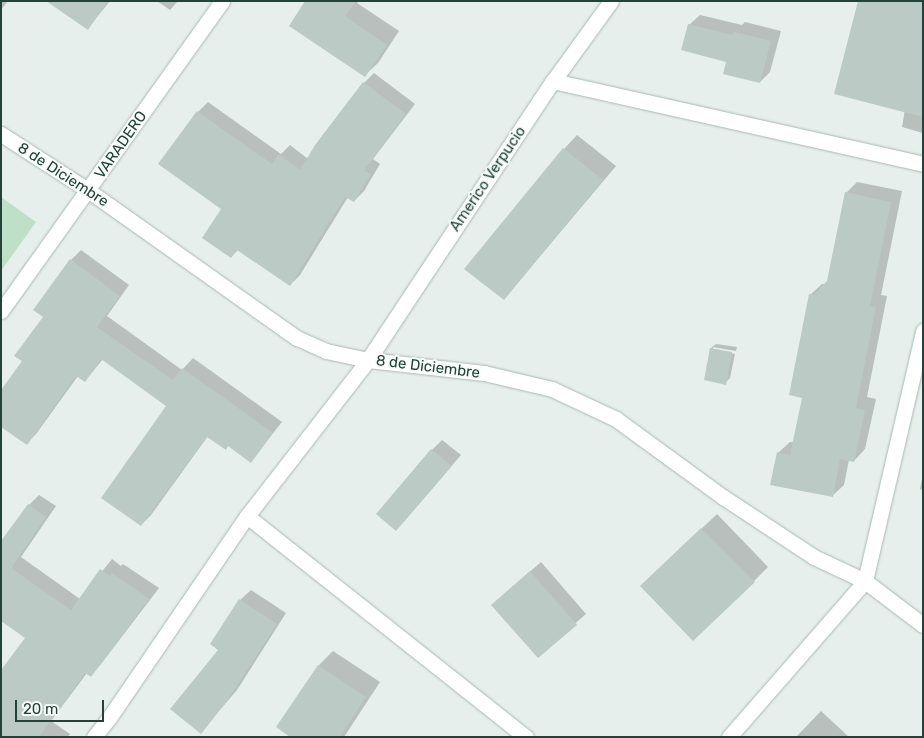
<!DOCTYPE html>
<html>
<head>
<meta charset="utf-8">
<style>
	body { margin:0 }
	#map { position:relative; width:924px; height:738px; overflow:hidden; background:#e6efeb; font-family:Rubik,sans-serif }
	div>[style] { position:absolute }
	.green>* { inset:0; background:#bfe0c8 }
	.shadow>* { inset:0; background:#0003 }
	.building>* { inset:0; background:#bbcac4 }
	.roads { filter:drop-shadow(0 0 1px #a8b8b2) drop-shadow(0 0 1px #a8b8b2) }
	.minor>* { height:15px; margin:-7.5px; padding:0 7.5px; transform-origin:7.5px; border-radius:7.5px; background:#fff }
	.secondary>* { height:15px; margin:-7.5px; padding:0 7.5px; transform-origin:7.5px; border-radius:7.5px; background:#fff }
	span { translate:-50% -50%; white-space:nowrap; text-align:center; line-height:1.15; -webkit-text-stroke:4px #f7fbf9; paint-order:stroke }
	.street-label { font-size:15px; color:#24423a }
	.frame { position:absolute; inset:0; border:2px solid #24423a; pointer-events:none }
	.scale { position:absolute; left:15px; top:700px; width:89px; height:22px; box-sizing:border-box; border:2px solid #24423a; border-top:0; padding-left:6px; font-size:15px; line-height:18px; white-space:nowrap; color:#24423a; -webkit-text-stroke:4px #f7fbf9; paint-order:stroke }
</style>
</head>
<body>
<div id="map">
	<div class="green">
		<div style="clip-path:polygon(1px 197px,36px 222px,1px 271px)"></div>
	</div>
	<div class="shadow">
		<div style="clip-path:polygon(1px 1px,8px 1px,1px 10px)"></div>
		<div style="clip-path:polygon(48px 1px,110px 1px,88px 28px)"></div>
		<div style="clip-path:polygon(157px 1px,178px 1px,170px 10px)"></div>
		<div style="clip-path:polygon(307px 1px,358px 1px,357px 3px,399px 31px,378px 63px,365px 75px)"></div>
		<div style="clip-path:polygon(923px 1px,923px 133px,902px 127px)"></div>
		<div style="clip-path:polygon(700px 15px,742px 25px,745px 22px,781px 31px,770px 72px,760px 82px,728px 61px,689px 25px)"></div>
		<div style="clip-path:polygon(374px 73px,415px 104px,373px 159px,380px 164px,364px 191px,354px 201px,348px 197px,300px 275px,290px 285px,238px 250px,231px 257px,223px 209px,160px 164px,198px 112px,208px 102px,281px 154px,290px 145px,308px 159px,364px 83px)"></div>
		<div style="clip-path:polygon(577px 135px,616px 166px,504px 299px,564px 149px)"></div>
		<div style="clip-path:polygon(857px 182px,902px 191px,881px 295px,887px 296px,867px 397px,876px 399px,865px 449px,854px 461px,849px 460px,844px 485px,832px 496px,778px 453px,790px 442px,794px 442px,803px 396px,810px 295px,822px 284px,825px 284px,828px 281px,846px 193px)"></div>
		<div style="clip-path:polygon(81px 250px,129px 285px,107px 316px,182px 370px,193px 358px,282px 422px,251px 461px,229px 445px,208px 436px,151px 515px,141px 525px,167px 405px,103px 359px,85px 381px,78px 376px,36px 434px,26px 444px,24px 361px,71px 260px)"></div>
		<div style="clip-path:polygon(716px 344px,737px 347px,736px 351px,713px 347px,713px 350px,735px 354px,730px 378px,725px 383px,711px 348px)"></div>
		<div style="clip-path:polygon(442px 440px,461px 455px,396px 530px,432px 450px)"></div>
		<div style="clip-path:polygon(923px 474px,923px 490px,920px 489px)"></div>
		<div style="clip-path:polygon(39px 495px,56px 506px,21px 557px,80px 599px,112px 559px,121px 566px,123px 564px,159px 588px,101px 664px,90px 675px,87px 673px,51px 721px,70px 734px,68px 737px,1px 737px,27px 637px,1px 581px,12px 567px,1px 560px,29px 505px)"></div>
		<div style="clip-path:polygon(717px 514px,768px 567px,754px 581px,656px 572px)"></div>
		<div style="clip-path:polygon(541px 562px,586px 614px,538px 656px,503px 595px)"></div>
		<div style="clip-path:polygon(251px 590px,286px 613px,237px 690px,201px 732px,220px 649px,211px 644px,240px 600px)"></div>
		<div style="clip-path:polygon(333px 651px,380px 682px,344px 737px,292px 737px,319px 665px)"></div>
		<div style="clip-path:polygon(821px 711px,849px 737px,796px 737px)"></div>
	</div>
	<div class="building">
		<div style="clip-path:polygon(46px 1px,108px 1px,88px 30px)"></div>
		<div style="clip-path:polygon(305px 1px,356px 1px,345px 16px,387px 45px,365px 77px,289px 26px)"></div>
		<div style="clip-path:polygon(858px 1px,923px 1px,923px 117px,834px 94px)"></div>
		<div style="clip-path:polygon(688px 24px,733px 35px,734px 32px,771px 41px,760px 83px,723px 74px,726px 62px,681px 50px)"></div>
		<div style="clip-path:polygon(363px 82px,406px 114px,364px 170px,371px 174px,354px 202px,345px 197px,290px 286px,237px 250px,231px 258px,202px 238px,221px 209px,158px 164px,197px 111px,272px 164px,279px 154px,300px 170px,315px 145px)"></div>
		<div style="clip-path:polygon(563px 148px,603px 180px,504px 300px,464px 269px)"></div>
		<div style="clip-path:polygon(845px 192px,891px 202px,870px 306px,876px 307px,856px 408px,865px 410px,854px 462px,840px 459px,833px 497px,770px 485px,777px 452px,790px 455px,802px 398px,789px 395px,809px 294px,814px 295px,827px 281px)"></div>
		<div style="clip-path:polygon(70px 259px,120px 296px,97px 327px,173px 380px,182px 368px,273px 433px,251px 463px,228px 446px,226px 450px,207px 437px,141px 526px,101px 498px,166px 406px,101px 359px,85px 382px,76px 376px,27px 445px,1px 427px,1px 390px,22px 361px,14px 356px,43px 317px,33px 310px)"></div>
		<div style="clip-path:polygon(710px 348px,732px 352px,726px 385px,704px 380px)"></div>
		<div style="clip-path:polygon(431px 449px,452px 466px,396px 531px,376px 514px)"></div>
		<div style="clip-path:polygon(28px 504px,46px 517px,11px 568px,71px 610px,100px 569px,110px 576px,112px 573px,149px 599px,91px 677px,85px 673px,39px 737px,1px 737px,1px 670px,25px 638px,1px 621px,1px 541px)"></div>
		<div style="clip-path:polygon(701px 528px,755px 582px,693px 641px,640px 586px)"></div>
		<div style="clip-path:polygon(530px 571px,577px 625px,538px 658px,491px 605px)"></div>
		<div style="clip-path:polygon(239px 599px,277px 624px,227px 701px,201px 734px,170px 709px,218px 650px,210px 644px)"></div>
		<div style="clip-path:polygon(318px 665px,366px 697px,340px 737px,290px 737px,276px 727px)"></div>
	</div>
	<div class="roads">
		<div class="minor">
			<div style="left:553px;top:81px;width:379px;rotate:12.6deg"></div>
			<div style="left:1px;top:311px;width:381px;rotate:-54.5deg"></div>
			<div style="left:247px;top:516px;width:356px;rotate:38.4deg"></div>
			<div style="left:94px;top:737px;width:24px;rotate:-52deg"></div>
			<div style="left:109px;top:718px;width:245px;rotate:-55.7deg"></div>
			<div style="left:247px;top:516px;width:197px;rotate:-52.2deg"></div>
			<div style="left:368px;top:360px;width:335px;rotate:-56.5deg"></div>
			<div style="left:553px;top:81px;width:99px;rotate:-54.1deg"></div>
			<div style="left:729px;top:737px;width:207px;rotate:-48.9deg"></div>
			<div style="left:865px;top:581px;width:257px;rotate:-76.9deg"></div>
		</div>
		<div class="secondary">
			<div style="left:1px;top:134px;width:105px;rotate:32.9deg"></div>
			<div style="left:89px;top:191px;width:255px;rotate:35.3deg"></div>
			<div style="left:297px;top:338px;width:32px;rotate:24deg"></div>
			<div style="left:326px;top:351px;width:43px;rotate:12.1deg"></div>
			<div style="left:368px;top:360px;width:117px;rotate:6.4deg"></div>
			<div style="left:484px;top:373px;width:70px;rotate:13.2deg"></div>
			<div style="left:552px;top:389px;width:71px;rotate:25.1deg"></div>
			<div style="left:616px;top:419px;width:132px;rotate:36.1deg"></div>
			<div style="left:723px;top:497px;width:109px;rotate:33.4deg"></div>
			<div style="left:814px;top:557px;width:56px;rotate:25.2deg"></div>
			<div style="left:865px;top:581px;width:73px;rotate:37.2deg"></div>
		</div>
	</div>
	<div class="street-label">
		<span style="left:121px;top:145px;rotate:-55deg">VARADERO</span>
		<span style="left:63px;top:175px;rotate:33deg">8 de Diciembre</span>
		<span style="left:488px;top:179px;rotate:-56deg">Americo Verpucio</span>
		<span style="left:428px;top:367px;rotate:7deg">8 de Diciembre</span>
	</div>
	<div class="frame"></div>
	<div class="scale">20 m</div>
</div>
</body>
</html>
